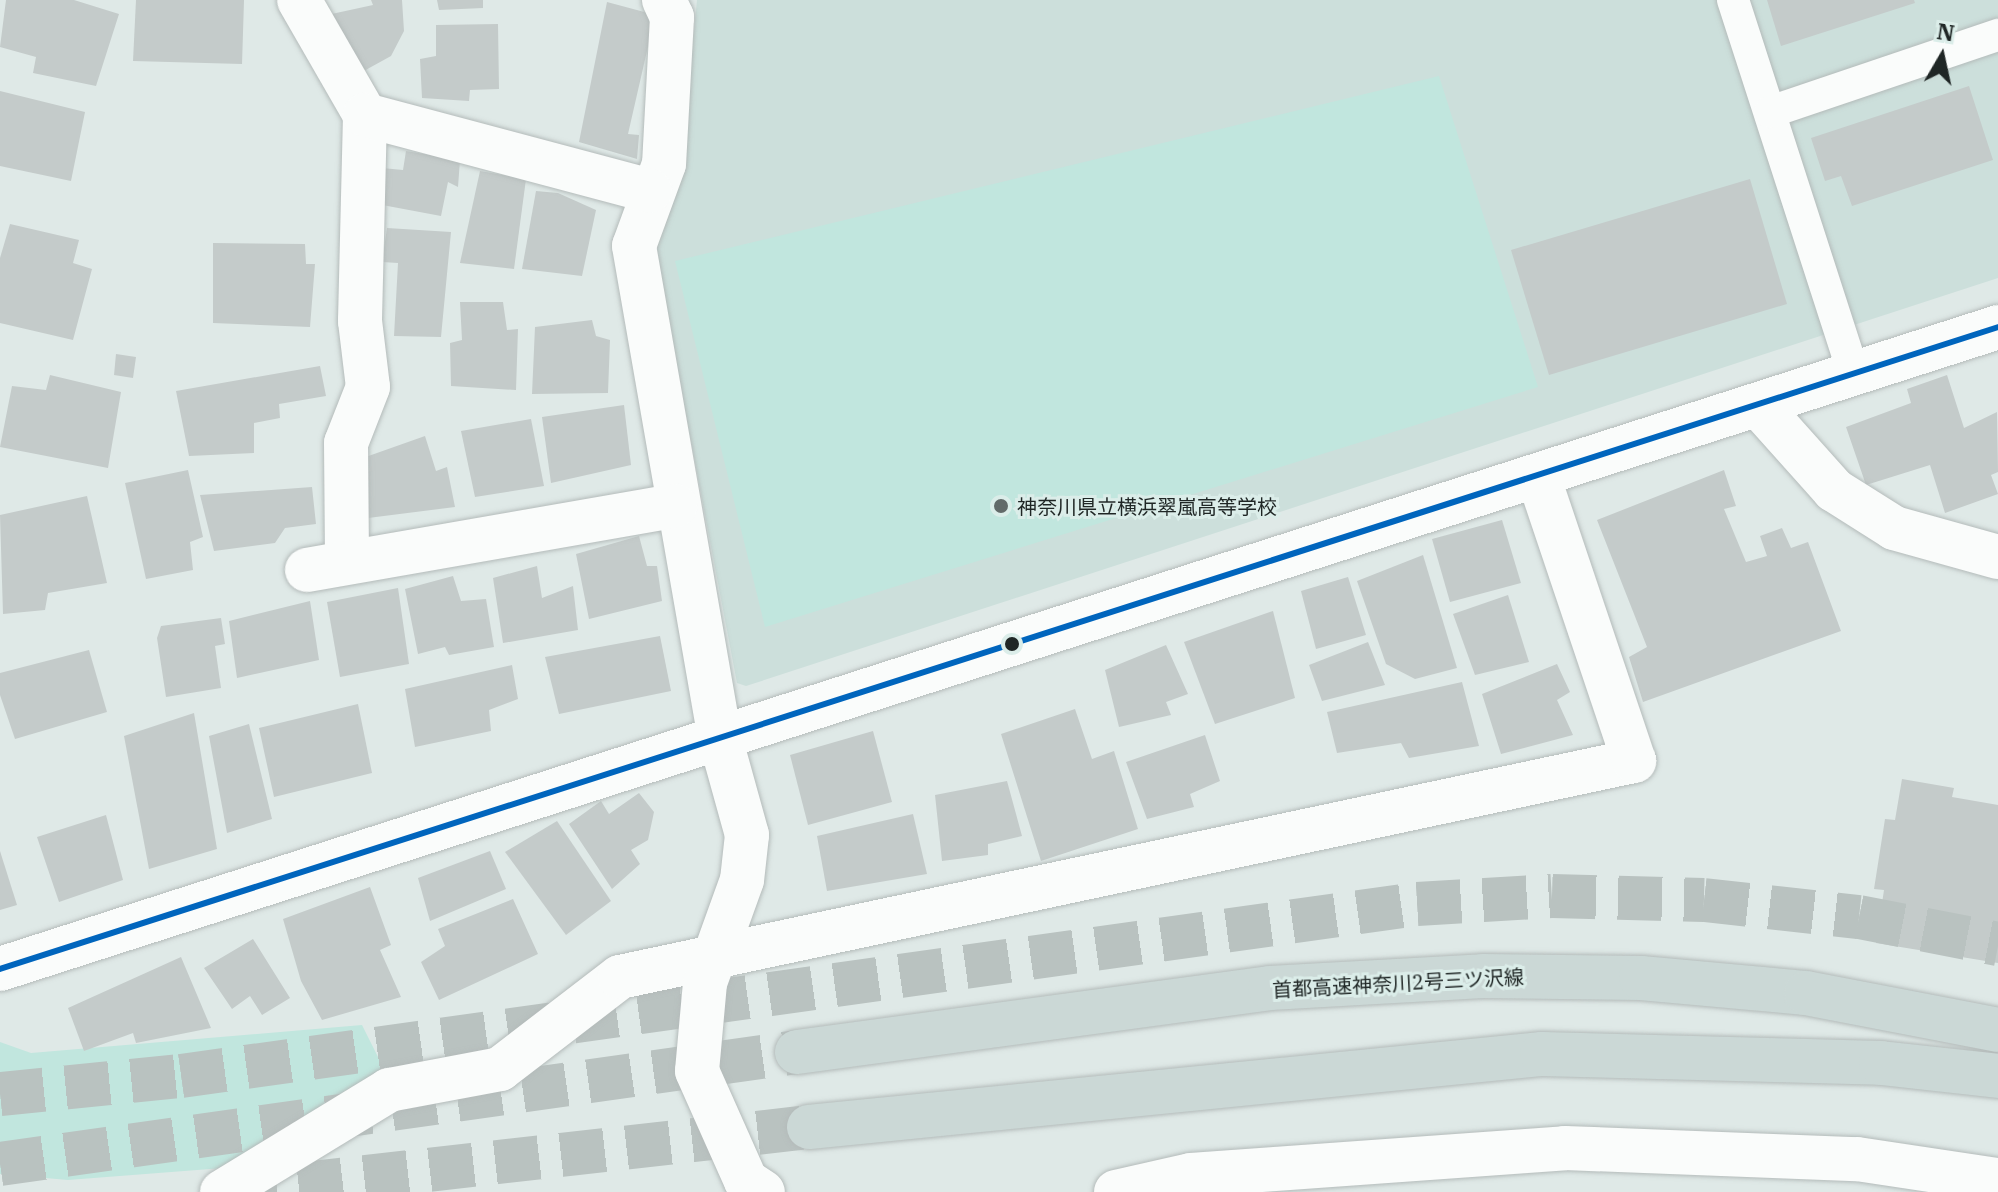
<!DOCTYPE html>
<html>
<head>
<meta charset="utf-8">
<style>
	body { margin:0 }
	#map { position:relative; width:1998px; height:1192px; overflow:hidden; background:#dfe9e7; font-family:"IBM Plex Serif","Noto Sans JP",serif }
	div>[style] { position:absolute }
	.built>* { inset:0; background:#ccdfdb }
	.green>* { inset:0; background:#c1e6de }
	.building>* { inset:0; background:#c4cbca }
	.motorway-tunnel>* { height:44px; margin-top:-22px; transform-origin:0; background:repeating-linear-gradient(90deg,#b9c2c0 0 44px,transparent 0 66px) }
	.roads { filter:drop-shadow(0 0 2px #b4bbba) drop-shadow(0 0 2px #b4bbba) }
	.service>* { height:32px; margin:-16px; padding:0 16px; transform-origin:16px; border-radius:16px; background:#fafcfb }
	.minor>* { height:44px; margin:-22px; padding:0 22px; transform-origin:22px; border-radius:22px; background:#fafcfb }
	.tertiary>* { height:44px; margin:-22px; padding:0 22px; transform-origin:22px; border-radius:22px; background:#fafcfb }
	.motorway>* { height:44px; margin:-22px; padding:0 22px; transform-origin:22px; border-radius:22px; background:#cbd8d6 }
	.bus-1>* { height:6px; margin:-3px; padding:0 3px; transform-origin:3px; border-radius:3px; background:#0065bd }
	.dots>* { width:22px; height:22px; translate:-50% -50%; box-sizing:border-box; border:4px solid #dbede9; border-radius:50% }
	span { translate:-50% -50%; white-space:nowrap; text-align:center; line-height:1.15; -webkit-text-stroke:6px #dbede9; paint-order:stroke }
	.poi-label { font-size:20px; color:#1f2625 }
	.left { translate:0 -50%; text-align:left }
	.street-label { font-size:20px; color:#1f2625 }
	.north { position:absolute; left:1902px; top:16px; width:80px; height:80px; -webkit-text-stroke:6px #dbede9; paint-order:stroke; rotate:9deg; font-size:22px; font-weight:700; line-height:32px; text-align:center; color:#1f2625 }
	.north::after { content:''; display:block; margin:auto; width:28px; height:36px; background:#1f2625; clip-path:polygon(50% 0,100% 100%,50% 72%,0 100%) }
</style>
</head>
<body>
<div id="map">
	<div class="built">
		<div style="clip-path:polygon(697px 0,1998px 0,1998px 278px,746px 686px,737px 683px,654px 247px,681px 164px)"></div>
	</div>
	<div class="green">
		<div style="clip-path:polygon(1439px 76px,1538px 387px,765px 627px,675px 261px)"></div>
		<div style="clip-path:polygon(362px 1025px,385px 1071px,223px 1168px,68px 1180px,0 1174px,0 1042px,31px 1053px)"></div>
	</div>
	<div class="building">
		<div style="clip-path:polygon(6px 0,74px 0,119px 14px,96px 86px,33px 73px,36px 57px,0 47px)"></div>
		<div style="clip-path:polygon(136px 0,244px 0,242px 64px,133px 61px)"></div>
		<div style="clip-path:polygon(371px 0,402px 0,404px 31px,391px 56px,362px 72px,327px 15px,373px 5px)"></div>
		<div style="clip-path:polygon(437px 0,483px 0,483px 8px,439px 10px)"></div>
		<div style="clip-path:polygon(1767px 0,1914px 0,1915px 3px,1781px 46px)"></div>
		<div style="clip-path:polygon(607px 2px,648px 13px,652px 29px,628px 134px,639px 135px,637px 159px,579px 142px)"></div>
		<div style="clip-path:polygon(498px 24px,499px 89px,470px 90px,469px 101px,422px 98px,420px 59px,436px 56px,436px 25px)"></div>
		<div style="clip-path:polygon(1969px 86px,1993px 160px,1852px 206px,1841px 176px,1825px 181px,1811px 138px)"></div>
		<div style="clip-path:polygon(0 91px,85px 112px,71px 181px,0 166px)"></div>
		<div style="clip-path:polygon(406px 151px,460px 160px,458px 187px,448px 182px,441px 216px,377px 204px,382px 168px,403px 170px)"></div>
		<div style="clip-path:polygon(480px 171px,526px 179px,514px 269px,460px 263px)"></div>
		<div style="clip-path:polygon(1750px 179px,1787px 304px,1549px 375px,1511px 250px)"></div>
		<div style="clip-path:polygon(536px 191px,558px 193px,596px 210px,582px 276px,522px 269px)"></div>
		<div style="clip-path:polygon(10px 224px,79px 240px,73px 263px,92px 269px,73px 340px,0 323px,0 258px)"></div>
		<div style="clip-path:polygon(387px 228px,451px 232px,441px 337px,394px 336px,398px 263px,382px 262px)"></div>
		<div style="clip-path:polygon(213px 243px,305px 244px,306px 264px,315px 264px,310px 327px,213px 323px)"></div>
		<div style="clip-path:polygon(460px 302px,503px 302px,507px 330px,518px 329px,516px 390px,451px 386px,450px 343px,462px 340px)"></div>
		<div style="clip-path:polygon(592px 320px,596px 336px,610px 340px,608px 393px,532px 394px,535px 327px)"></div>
		<div style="clip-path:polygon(116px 354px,136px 357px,133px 378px,114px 375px)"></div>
		<div style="clip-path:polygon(320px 366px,326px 396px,279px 404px,280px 418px,254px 423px,254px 453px,189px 456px,176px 391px)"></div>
		<div style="clip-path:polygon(50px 375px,121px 392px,108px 468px,0 447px,12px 386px,46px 390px)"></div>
		<div style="clip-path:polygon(1947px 375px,1964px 428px,1997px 412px,1998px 472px,1991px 475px,1998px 494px,1945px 513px,1930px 465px,1866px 485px,1846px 427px,1911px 403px,1907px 389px)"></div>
		<div style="clip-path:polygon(624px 405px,631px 465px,551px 483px,542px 417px)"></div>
		<div style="clip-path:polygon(531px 419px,544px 486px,475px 497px,461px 431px)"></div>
		<div style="clip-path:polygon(425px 436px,436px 471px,447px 467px,455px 507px,368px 518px,360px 459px)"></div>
		<div style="clip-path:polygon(188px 470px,203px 537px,190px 542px,193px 570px,146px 579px,125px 483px)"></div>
		<div style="clip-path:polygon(1724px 470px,1736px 506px,1724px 509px,1746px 562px,1767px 556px,1760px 536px,1782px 528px,1791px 548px,1808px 542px,1841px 631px,1643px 702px,1629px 657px,1647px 647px,1597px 520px)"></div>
		<div style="clip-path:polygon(312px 487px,316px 524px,285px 528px,275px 543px,214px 551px,200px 495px)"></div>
		<div style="clip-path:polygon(87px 496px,107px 583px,48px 593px,45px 610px,3px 614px,0 515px)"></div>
		<div style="clip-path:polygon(1502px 520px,1521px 583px,1450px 602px,1432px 539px)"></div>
		<div style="clip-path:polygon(639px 536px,647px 566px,657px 566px,662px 601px,589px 619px,576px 554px)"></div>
		<div style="clip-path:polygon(1423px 555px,1457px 668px,1415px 679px,1386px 664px,1357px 581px)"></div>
		<div style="clip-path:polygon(537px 566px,542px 598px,573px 586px,578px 630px,503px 643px,493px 578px)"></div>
		<div style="clip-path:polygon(453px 576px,461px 601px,486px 599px,494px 647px,449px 655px,445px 647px,418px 654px,405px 589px)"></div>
		<div style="clip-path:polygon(1348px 577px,1366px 635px,1316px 649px,1301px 591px)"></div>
		<div style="clip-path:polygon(398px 588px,409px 664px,340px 677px,327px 602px)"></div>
		<div style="clip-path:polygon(1508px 595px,1529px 662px,1475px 675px,1453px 614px)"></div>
		<div style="clip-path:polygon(310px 601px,319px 660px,237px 678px,229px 621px)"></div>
		<div style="clip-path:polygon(1273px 611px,1295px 698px,1215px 724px,1184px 642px)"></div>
		<div style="clip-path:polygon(221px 618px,225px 644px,215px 646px,221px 688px,166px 697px,157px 638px,161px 626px)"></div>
		<div style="clip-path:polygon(660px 636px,671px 691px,559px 714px,545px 657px)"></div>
		<div style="clip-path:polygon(1368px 642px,1385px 685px,1322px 701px,1309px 665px)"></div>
		<div style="clip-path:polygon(1166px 645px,1188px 694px,1166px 702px,1171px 715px,1119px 727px,1105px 670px)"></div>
		<div style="clip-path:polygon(89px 650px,107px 712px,15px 739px,0 695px,0 673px)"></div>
		<div style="clip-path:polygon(1557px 664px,1570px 692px,1557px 700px,1573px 735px,1501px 754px,1482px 694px)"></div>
		<div style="clip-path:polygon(512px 665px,518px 699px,489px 710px,491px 731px,415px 747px,405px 689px)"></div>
		<div style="clip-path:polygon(1462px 682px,1479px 746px,1409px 758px,1401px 743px,1337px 753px,1327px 712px)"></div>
		<div style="clip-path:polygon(358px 704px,372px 773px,274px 797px,259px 728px)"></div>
		<div style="clip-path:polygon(1075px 709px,1092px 759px,1114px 751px,1138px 829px,1041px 861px,1001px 734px)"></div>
		<div style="clip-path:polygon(194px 713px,217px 849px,149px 869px,124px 736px)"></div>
		<div style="clip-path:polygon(249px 724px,272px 819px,227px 833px,209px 736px)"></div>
		<div style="clip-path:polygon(873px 731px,892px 802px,808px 825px,790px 755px)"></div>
		<div style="clip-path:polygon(1205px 735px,1220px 781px,1190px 794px,1194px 807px,1147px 819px,1126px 762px)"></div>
		<div style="clip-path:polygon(1902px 779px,1954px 788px,1952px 797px,1998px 805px,1998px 963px,1876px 943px,1884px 890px,1874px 889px,1885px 819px,1895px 820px)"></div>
		<div style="clip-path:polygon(1007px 781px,1022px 836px,988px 844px,988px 855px,942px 861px,935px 795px)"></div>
		<div style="clip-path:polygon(639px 793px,654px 812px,648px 840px,631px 850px,640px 864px,612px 889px,569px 824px,601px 801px,609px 814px)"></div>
		<div style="clip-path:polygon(913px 814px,927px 874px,827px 891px,817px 836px)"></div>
		<div style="clip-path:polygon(106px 815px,123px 880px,59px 902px,37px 837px)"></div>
		<div style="clip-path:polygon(557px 821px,611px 901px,566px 935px,505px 852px)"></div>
		<div style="clip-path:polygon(0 851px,17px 905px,0 910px)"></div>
		<div style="clip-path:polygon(490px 851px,506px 889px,430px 921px,418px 878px)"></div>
		<div style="clip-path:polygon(370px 887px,391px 945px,380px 950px,401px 997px,322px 1020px,301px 981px,283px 919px)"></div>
		<div style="clip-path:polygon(513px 899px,538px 954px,439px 1000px,421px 962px,445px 946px,438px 929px)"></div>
		<div style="clip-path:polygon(253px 939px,290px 998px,262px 1015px,250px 996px,232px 1009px,204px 968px)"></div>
		<div style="clip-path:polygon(181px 957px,211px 1028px,136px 1043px,133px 1033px,84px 1051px,68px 1008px)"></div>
	</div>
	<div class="motorway-tunnel">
		<div style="left:0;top:1094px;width:182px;rotate:-5.7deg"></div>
		<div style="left:181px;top:1076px;width:1248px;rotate:-7.92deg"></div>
		<div style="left:1417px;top:904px;width:135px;rotate:-3.4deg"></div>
		<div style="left:1552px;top:896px;width:152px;rotate:1.5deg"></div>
		<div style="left:1704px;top:900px;width:156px;rotate:6.3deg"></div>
		<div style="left:1859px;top:917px;width:142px;rotate:11deg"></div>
		<div style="left:0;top:1164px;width:805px;rotate:-8deg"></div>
		<div style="left:233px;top:1192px;width:580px;rotate:-6.44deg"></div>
	</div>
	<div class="roads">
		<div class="service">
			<div style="left:1733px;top:0;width:394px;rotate:72.1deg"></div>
			<div style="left:1770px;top:112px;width:241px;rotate:-18.7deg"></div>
		</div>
		<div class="minor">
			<div style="left:299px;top:0;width:133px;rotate:60.1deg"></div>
			<div style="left:365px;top:115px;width:206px;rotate:91.4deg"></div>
			<div style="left:360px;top:321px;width:66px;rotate:83.1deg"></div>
			<div style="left:368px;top:387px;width:60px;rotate:111.4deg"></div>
			<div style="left:346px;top:443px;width:116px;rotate:89.5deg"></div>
			<div style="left:664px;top:0;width:19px;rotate:65deg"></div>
			<div style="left:672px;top:17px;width:147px;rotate:93.1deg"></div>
			<div style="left:664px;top:164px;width:87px;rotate:110.1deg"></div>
			<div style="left:634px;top:246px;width:495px;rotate:80.1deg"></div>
			<div style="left:365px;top:115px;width:295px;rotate:14.9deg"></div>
			<div style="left:1759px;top:406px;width:113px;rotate:48.2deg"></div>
			<div style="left:1834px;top:490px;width:71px;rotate:32.3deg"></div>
			<div style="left:1894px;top:528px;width:108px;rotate:15.6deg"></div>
			<div style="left:307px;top:570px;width:374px;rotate:-9.9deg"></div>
			<div style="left:222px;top:1192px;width:196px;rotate:-31.4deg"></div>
			<div style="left:389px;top:1090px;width:113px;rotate:-10.7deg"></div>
			<div style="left:500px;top:1069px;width:151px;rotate:-37.5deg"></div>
			<div style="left:620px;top:977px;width:1037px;rotate:-12.03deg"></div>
			<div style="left:1634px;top:761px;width:299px;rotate:-108.6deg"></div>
		</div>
		<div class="tertiary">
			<div style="left:719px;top:734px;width:105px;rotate:74.5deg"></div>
			<div style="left:747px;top:835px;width:45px;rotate:96.3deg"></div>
			<div style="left:742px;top:880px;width:109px;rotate:109.8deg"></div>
			<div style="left:705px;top:983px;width:88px;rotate:95.2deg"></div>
			<div style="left:697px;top:1071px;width:120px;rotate:66deg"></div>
			<div style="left:746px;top:1181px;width:20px;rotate:33deg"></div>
			<div style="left:0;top:969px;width:2099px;rotate:-17.81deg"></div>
			<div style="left:1116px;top:1192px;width:77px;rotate:-12.8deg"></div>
			<div style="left:1191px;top:1175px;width:375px;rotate:-4.1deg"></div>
			<div style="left:1565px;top:1148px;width:292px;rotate:2.2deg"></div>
			<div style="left:1857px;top:1159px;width:143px;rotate:8.5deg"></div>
		</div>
		<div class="motorway">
			<div style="left:797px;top:1052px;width:477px;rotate:-7.7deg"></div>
			<div style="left:1270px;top:988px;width:213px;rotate:-3.2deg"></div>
			<div style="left:1483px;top:976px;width:158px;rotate:0.7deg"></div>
			<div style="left:1641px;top:978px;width:166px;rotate:5.2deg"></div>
			<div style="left:1806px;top:993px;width:196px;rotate:10.9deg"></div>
			<div style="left:809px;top:1127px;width:737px;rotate:-5.69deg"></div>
			<div style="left:1542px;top:1054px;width:339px;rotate:1.5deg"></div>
			<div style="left:1881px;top:1063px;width:118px;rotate:6.3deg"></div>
		</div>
	</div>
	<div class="bus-1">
		<div style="left:0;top:969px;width:2099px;rotate:-17.81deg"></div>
	</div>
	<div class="dots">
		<div style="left:1001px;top:506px;background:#626a69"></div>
		<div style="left:1012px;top:644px;background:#1f2625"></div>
	</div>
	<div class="poi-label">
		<span class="left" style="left:1017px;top:506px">神奈川県立横浜翠嵐高等学校</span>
	</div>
	<div class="street-label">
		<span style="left:1398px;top:983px;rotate:-3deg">首都高速神奈川2号三ツ沢線</span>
	</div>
	<div class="north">N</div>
</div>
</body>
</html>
